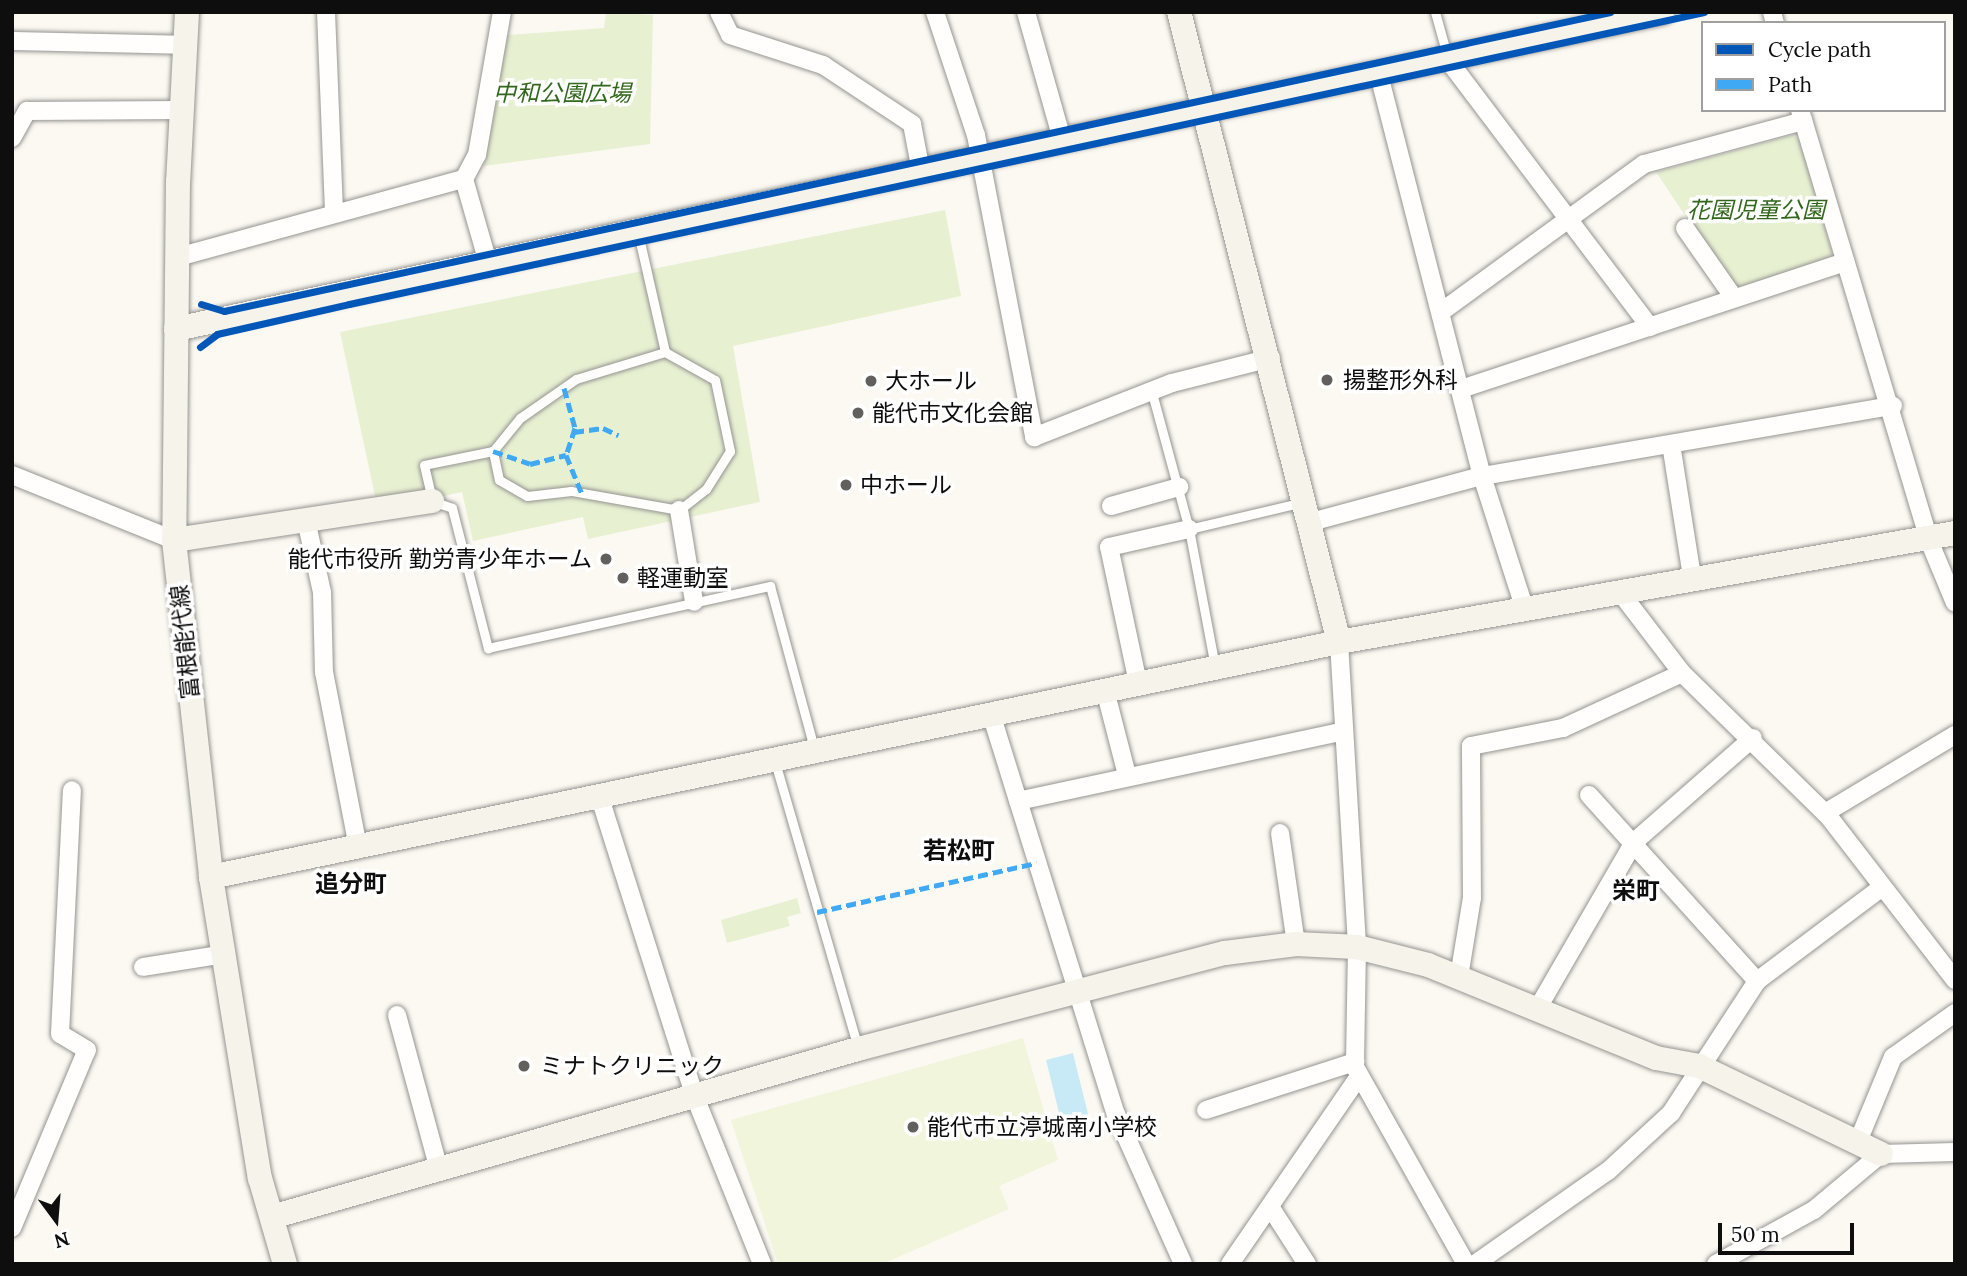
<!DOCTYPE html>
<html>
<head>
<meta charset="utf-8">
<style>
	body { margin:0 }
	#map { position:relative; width:1967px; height:1276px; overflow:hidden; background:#fcf9f2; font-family:Lora,"Noto Sans JP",serif }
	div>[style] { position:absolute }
	.green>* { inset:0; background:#e7f1d2 }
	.pitch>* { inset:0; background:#f0f5dc }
	.water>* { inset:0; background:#c8eaf6 }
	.roads { filter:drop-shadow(0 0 2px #959491) drop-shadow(0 0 2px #959491) }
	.lane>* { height:9px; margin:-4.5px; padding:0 4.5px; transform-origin:4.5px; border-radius:4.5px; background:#fffefd }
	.street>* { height:18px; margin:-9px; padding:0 9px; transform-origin:9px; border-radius:9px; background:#fffefd }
	.secondary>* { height:24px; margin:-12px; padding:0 12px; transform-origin:12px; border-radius:12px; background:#f5f3ea }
	.quiet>* { height:5px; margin-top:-2.5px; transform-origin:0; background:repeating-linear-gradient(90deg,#3fa9f5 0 10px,transparent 0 15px) }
	.cycleway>* { height:7px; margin:-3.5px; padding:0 3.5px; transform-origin:3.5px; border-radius:3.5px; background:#0057b8 }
	.dots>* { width:19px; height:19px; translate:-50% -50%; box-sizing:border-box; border:4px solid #fff; border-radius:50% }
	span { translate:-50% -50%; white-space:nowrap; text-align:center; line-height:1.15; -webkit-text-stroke:7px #fff; paint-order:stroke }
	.park-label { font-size:23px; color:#31681c; font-style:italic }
	.poi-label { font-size:23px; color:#0e0e0e }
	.left { translate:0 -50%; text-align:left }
	.right { translate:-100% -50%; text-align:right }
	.street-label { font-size:23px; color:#0e0e0e }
	.neighbourhood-label { font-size:24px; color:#0e0e0e; font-weight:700 }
	.frame { position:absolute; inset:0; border:14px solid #0e0e0e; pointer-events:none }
	.legend { position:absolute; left:1701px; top:21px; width:245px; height:91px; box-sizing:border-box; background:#fff; border:2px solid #9f9f9f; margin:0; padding:9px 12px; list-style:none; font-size:21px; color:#0e0e0e }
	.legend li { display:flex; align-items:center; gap:14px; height:35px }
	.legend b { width:35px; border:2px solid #9f9f9f }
	.north { position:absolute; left:21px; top:1185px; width:70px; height:70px; -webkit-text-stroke:5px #fff; paint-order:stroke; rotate:164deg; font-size:19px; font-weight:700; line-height:28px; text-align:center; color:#0e0e0e }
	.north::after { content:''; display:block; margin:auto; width:24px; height:32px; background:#0e0e0e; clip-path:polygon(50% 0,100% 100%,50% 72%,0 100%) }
	.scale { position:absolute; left:1718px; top:1223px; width:136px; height:32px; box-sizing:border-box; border:4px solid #0e0e0e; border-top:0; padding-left:9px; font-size:21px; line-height:24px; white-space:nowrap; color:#0e0e0e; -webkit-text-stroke:5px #fff; paint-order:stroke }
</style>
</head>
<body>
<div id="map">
	<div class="green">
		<div style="clip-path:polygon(606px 12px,653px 15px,650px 144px,484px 166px,507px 35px,604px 28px)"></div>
		<div style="clip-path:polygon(1792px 135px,1801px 141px,1832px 252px,1827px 261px,1734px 289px,1656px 172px)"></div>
		<div style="clip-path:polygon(945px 210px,961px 296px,733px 346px,760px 502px,588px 539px,583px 517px,473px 541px,462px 492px,378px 510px,340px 332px)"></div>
		<div style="clip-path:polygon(797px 898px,801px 913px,787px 917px,790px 926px,727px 943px,721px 920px)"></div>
	</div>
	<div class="pitch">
		<div style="clip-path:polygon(1023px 1038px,1058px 1160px,999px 1186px,1009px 1209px,882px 1264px,778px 1264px,731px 1120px)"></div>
	</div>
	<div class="water">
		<div style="clip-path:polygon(1073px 1053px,1089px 1118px,1062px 1125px,1046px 1060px)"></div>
	</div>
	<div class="roads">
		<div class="lane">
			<div style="left:1435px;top:12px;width:45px;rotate:74.4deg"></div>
			<div style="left:638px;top:233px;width:122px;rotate:77.2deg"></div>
			<div style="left:665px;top:352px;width:57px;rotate:29.2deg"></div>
			<div style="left:715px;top:380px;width:73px;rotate:78.1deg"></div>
			<div style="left:730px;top:451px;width:45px;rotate:122.3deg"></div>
			<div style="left:706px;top:489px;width:34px;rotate:142deg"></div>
			<div style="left:679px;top:510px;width:110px;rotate:-170deg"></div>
			<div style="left:571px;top:491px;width:44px;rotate:173.5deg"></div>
			<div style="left:527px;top:496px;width:32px;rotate:-150deg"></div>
			<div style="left:499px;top:480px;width:30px;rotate:-102deg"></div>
			<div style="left:493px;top:451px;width:43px;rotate:-50.7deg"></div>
			<div style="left:520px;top:418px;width:68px;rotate:-34.9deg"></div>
			<div style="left:576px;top:379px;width:93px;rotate:-16.9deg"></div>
			<div style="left:1152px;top:393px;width:141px;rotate:74.8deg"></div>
			<div style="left:1189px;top:529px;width:140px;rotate:79.3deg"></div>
			<div style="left:493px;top:451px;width:70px;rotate:168.5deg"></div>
			<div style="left:424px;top:465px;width:37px;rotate:77deg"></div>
			<div style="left:432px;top:501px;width:21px;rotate:19deg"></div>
			<div style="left:452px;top:508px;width:145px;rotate:75.6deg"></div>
			<div style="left:488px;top:648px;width:289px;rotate:-12.4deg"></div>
			<div style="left:770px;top:586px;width:168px;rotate:74.8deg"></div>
			<div style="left:1189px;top:529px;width:117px;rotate:-13.3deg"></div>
			<div style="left:775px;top:762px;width:298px;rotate:73.8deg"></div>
		</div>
		<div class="street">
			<div style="left:326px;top:12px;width:201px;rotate:87.7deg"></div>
			<div style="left:719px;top:12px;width:25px;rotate:64deg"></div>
			<div style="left:730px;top:35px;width:98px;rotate:17.9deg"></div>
			<div style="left:823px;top:65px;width:107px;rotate:33.5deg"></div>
			<div style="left:912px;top:124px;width:48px;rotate:79.2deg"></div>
			<div style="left:935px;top:12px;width:130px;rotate:71.6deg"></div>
			<div style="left:976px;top:135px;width:308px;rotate:79.1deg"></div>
			<div style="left:1034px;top:437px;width:148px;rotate:-21.4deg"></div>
			<div style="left:1172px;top:383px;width:102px;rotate:-14.2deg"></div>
			<div style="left:1026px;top:12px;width:136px;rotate:74.2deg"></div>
			<div style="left:1772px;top:12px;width:11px;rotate:75deg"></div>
			<div style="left:12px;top:41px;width:171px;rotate:1.3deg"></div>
			<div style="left:1448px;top:60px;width:335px;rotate:52.9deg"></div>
			<div style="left:1379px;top:75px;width:414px;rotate:75.6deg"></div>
			<div style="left:1482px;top:476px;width:141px;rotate:72.2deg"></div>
			<div style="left:1800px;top:110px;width:447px;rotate:73.3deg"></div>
			<div style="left:1928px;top:538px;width:70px;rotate:67.4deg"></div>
			<div style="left:12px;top:138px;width:31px;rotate:-61deg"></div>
			<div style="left:27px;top:111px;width:153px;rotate:-0.4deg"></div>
			<div style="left:464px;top:179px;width:91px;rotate:74deg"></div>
			<div style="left:1685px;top:228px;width:85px;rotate:55deg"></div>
			<div style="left:178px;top:257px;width:296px;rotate:-15.3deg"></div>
			<div style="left:464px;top:179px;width:27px;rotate:-62deg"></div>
			<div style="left:477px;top:155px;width:145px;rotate:-80.1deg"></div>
			<div style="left:1441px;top:312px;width:251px;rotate:-36.1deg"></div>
			<div style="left:1644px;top:164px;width:165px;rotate:-15.1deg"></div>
			<div style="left:1461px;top:389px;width:405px;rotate:-18.3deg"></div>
			<div style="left:1671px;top:444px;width:135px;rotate:81deg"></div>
			<div style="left:12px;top:475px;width:175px;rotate:21.9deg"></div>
			<div style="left:1111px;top:506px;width:71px;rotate:-15.6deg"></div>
			<div style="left:679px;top:510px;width:93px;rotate:80.7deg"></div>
			<div style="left:306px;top:520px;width:74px;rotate:77.5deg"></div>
			<div style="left:322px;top:592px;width:80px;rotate:88.6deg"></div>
			<div style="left:324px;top:672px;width:178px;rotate:79deg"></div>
			<div style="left:1311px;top:522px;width:177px;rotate:-15.1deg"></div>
			<div style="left:1482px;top:476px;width:417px;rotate:-9.7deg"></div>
			<div style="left:1620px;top:592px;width:102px;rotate:52.6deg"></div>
			<div style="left:1682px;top:673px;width:206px;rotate:44.4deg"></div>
			<div style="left:1829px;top:817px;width:206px;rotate:52.3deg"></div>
			<div style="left:1339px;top:642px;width:306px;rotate:86.6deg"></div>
			<div style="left:1357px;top:947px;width:120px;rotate:91deg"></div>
			<div style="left:1355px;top:1067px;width:226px;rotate:60.6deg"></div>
			<div style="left:1138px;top:683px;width:139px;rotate:-102deg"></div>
			<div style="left:1109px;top:547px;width:82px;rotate:-12.7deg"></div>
			<div style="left:1105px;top:690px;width:88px;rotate:75.5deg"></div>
			<div style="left:992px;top:717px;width:416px;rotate:72.7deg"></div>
			<div style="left:1116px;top:1114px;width:164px;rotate:65.9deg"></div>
			<div style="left:1589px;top:795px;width:251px;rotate:47.9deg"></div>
			<div style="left:600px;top:798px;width:314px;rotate:72.4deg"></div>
			<div style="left:695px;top:1097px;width:180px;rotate:68.1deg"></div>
			<div style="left:1018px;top:801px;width:330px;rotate:-12.1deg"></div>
			<div style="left:1825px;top:813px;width:152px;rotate:-31deg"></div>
			<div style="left:1280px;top:833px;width:112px;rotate:81.8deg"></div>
			<div style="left:143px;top:967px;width:83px;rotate:-9deg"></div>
			<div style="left:1459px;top:977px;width:80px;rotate:-80.7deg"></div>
			<div style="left:1472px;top:898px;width:152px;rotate:-90.4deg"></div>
			<div style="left:1471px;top:746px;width:94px;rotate:-11.1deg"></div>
			<div style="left:1563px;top:728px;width:131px;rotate:-24.8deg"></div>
			<div style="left:1539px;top:1006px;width:190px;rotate:-59.9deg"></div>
			<div style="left:1634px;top:842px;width:158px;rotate:-41.2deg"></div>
			<div style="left:397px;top:1015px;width:161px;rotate:74.8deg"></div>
			<div style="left:1206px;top:1110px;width:157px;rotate:-17.9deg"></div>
			<div style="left:1859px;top:1139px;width:89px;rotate:-67.5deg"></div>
			<div style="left:1893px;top:1057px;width:76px;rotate:-35.4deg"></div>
			<div style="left:1271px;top:1208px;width:67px;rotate:57.3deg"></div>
			<div style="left:12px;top:1228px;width:193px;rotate:-67.2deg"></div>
			<div style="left:87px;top:1050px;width:31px;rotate:-149deg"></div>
			<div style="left:60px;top:1034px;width:244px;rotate:-87.2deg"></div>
			<div style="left:1230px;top:1264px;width:226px;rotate:-55.5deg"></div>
			<div style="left:1475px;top:1264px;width:162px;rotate:-35deg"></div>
			<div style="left:1608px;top:1171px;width:86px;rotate:-42.6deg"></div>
			<div style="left:1671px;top:1113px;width:158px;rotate:-56.9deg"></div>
			<div style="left:1757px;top:981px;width:156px;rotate:-36.9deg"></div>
			<div style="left:1716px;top:1264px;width:112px;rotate:-28.9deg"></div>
			<div style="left:1814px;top:1210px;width:87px;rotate:-39.9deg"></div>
			<div style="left:1881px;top:1154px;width:74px;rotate:-1.5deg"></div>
		</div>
		<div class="secondary">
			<div style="left:187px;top:12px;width:169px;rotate:93deg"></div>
			<div style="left:178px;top:181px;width:359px;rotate:90.6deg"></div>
			<div style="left:174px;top:540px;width:339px;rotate:83.7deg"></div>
			<div style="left:211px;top:877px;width:305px;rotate:80.8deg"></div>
			<div style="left:260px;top:1178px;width:90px;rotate:73.8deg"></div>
			<div style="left:1179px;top:12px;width:650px;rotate:75.75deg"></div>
			<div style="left:176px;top:329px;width:1520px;rotate:-12.03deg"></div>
			<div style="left:174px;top:540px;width:261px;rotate:-8.6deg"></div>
			<div style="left:211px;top:877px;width:1152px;rotate:-11.77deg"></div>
			<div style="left:1339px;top:642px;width:626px;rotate:-10.03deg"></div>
			<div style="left:272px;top:1217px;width:610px;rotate:-16deg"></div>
			<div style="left:858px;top:1049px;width:379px;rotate:-14.7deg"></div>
			<div style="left:1225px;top:953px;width:72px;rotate:-7.2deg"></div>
			<div style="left:1296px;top:944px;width:61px;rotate:2.8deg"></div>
			<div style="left:1357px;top:947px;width:73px;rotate:14.2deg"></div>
			<div style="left:1428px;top:965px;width:246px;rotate:22.2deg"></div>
			<div style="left:1656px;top:1058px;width:44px;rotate:10.5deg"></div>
			<div style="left:1699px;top:1066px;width:202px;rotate:25.8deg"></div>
		</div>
	</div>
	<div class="quiet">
		<div style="left:564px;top:388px;width:41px;rotate:74.6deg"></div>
		<div style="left:575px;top:428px;width:28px;rotate:108deg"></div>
		<div style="left:566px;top:455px;width:42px;rotate:67.7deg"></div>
		<div style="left:574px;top:432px;width:29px;rotate:-8deg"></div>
		<div style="left:603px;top:428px;width:17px;rotate:25deg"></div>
		<div style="left:493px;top:451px;width:39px;rotate:19deg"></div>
		<div style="left:530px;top:464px;width:37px;rotate:-14deg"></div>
		<div style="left:817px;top:912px;width:225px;rotate:-12.6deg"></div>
	</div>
	<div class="cycleway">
		<div style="left:201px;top:304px;width:24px;rotate:17deg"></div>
		<div style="left:224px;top:311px;width:1418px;rotate:-12.17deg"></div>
		<div style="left:200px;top:347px;width:21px;rotate:-37deg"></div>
		<div style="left:217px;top:334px;width:135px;rotate:-12.8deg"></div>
		<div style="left:349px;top:304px;width:1386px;rotate:-12.16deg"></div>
	</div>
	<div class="dots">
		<div style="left:1327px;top:380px;background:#61605e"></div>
		<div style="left:871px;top:381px;background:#61605e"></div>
		<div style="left:858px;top:413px;background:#61605e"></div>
		<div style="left:846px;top:485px;background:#61605e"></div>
		<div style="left:606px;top:559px;background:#61605e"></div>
		<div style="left:623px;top:578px;background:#61605e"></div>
		<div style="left:524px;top:1066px;background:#61605e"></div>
		<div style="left:913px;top:1127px;background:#61605e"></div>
	</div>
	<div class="park-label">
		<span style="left:562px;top:93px">中和公園広場</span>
		<span style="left:1756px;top:210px">花園児童公園</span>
	</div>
	<div class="poi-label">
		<span class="left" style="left:1343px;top:380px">揚整形外科</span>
		<span class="left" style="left:885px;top:381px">大ホール</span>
		<span class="left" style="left:872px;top:413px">能代市文化会館</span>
		<span class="left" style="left:860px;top:485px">中ホール</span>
		<span class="right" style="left:592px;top:559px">能代市役所 勤労青少年ホーム</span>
		<span class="left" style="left:637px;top:578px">軽運動室</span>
		<span class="left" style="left:540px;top:1066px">ミナトクリニック</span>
		<span class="left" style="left:927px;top:1127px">能代市立渟城南小学校</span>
	</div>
	<div class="street-label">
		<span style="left:185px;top:642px;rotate:-96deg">富根能代線</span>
	</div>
	<div class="neighbourhood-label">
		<span style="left:959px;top:851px">若松町</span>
		<span style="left:351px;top:884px">追分町</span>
		<span style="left:1636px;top:891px">栄町</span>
	</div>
	<div class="frame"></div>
	<ul class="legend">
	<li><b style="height:9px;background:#0057b8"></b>Cycle path</li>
	<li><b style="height:9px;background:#3fa9f5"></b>Path</li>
	</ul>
	<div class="north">N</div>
	<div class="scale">50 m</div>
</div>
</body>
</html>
